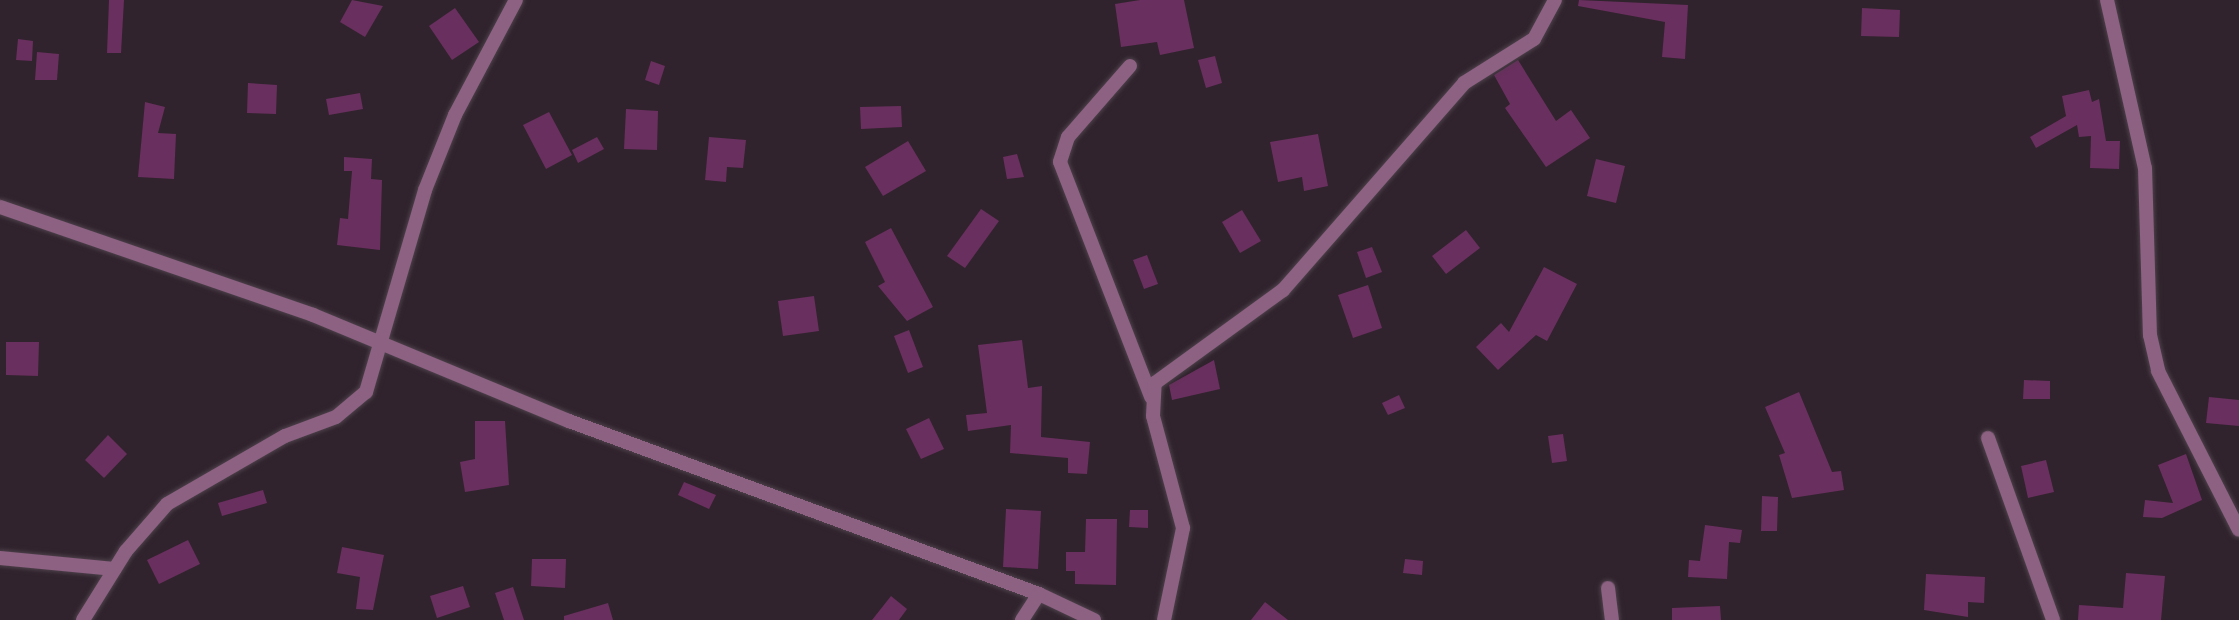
<!DOCTYPE html>
<html>
<head>
<meta charset="utf-8">
<style>
	body { margin:0 }
	#map { position:relative; width:2239px; height:620px; overflow:hidden; background:#30232d; font-family:Barlow,sans-serif }
	div>[style] { position:absolute }
	.building>* { inset:0; background:#692f5e }
	.roads { filter:drop-shadow(0 0 2px #4e414b) drop-shadow(0 0 2px #4e414b) }
	.minor>* { height:14px; margin:-7px; padding:0 7px; transform-origin:7px; border-radius:7px; background:#8c6182 }
	span { translate:-50% -50%; white-space:nowrap; text-align:center; line-height:1.15; -webkit-text-stroke:5px #261a23; paint-order:stroke }
</style>
</head>
<body>
<div id="map">
	<div class="building">
		<div style="clip-path:polygon(109px 0,124px 0,121px 53px,107px 53px)"></div>
		<div style="clip-path:polygon(352px 0,383px 6px,365px 37px,340px 22px)"></div>
		<div style="clip-path:polygon(1140px 0,1184px 0,1194px 48px,1160px 55px,1157px 42px,1121px 47px,1115px 4px)"></div>
		<div style="clip-path:polygon(1579px 0,1688px 5px,1685px 59px,1662px 57px,1665px 22px,1578px 6px)"></div>
		<div style="clip-path:polygon(455px 8px,479px 42px,452px 60px,429px 26px)"></div>
		<div style="clip-path:polygon(1862px 8px,1900px 10px,1899px 37px,1861px 36px)"></div>
		<div style="clip-path:polygon(18px 39px,33px 41px,32px 61px,16px 60px)"></div>
		<div style="clip-path:polygon(37px 52px,59px 54px,57px 80px,35px 80px)"></div>
		<div style="clip-path:polygon(1215px 56px,1222px 83px,1206px 88px,1198px 60px)"></div>
		<div style="clip-path:polygon(1518px 60px,1556px 121px,1571px 110px,1590px 138px,1546px 167px,1505px 108px,1510px 104px,1494px 75px)"></div>
		<div style="clip-path:polygon(651px 61px,665px 66px,659px 85px,645px 80px)"></div>
		<div style="clip-path:polygon(248px 83px,277px 85px,276px 114px,247px 113px)"></div>
		<div style="clip-path:polygon(2089px 90px,2092px 102px,2099px 99px,2106px 141px,2120px 141px,2119px 169px,2090px 168px,2091px 136px,2079px 137px,2077px 125px,2036px 148px,2030px 137px,2066px 116px,2062px 96px)"></div>
		<div style="clip-path:polygon(360px 93px,363px 109px,329px 115px,326px 99px)"></div>
		<div style="clip-path:polygon(145px 102px,165px 107px,158px 133px,176px 134px,174px 179px,138px 177px)"></div>
		<div style="clip-path:polygon(901px 106px,902px 127px,861px 129px,860px 107px)"></div>
		<div style="clip-path:polygon(626px 109px,658px 111px,657px 150px,624px 149px)"></div>
		<div style="clip-path:polygon(549px 112px,572px 155px,546px 169px,523px 125px)"></div>
		<div style="clip-path:polygon(1318px 134px,1328px 186px,1304px 191px,1302px 177px,1278px 182px,1270px 142px)"></div>
		<div style="clip-path:polygon(597px 137px,604px 149px,578px 163px,572px 150px)"></div>
		<div style="clip-path:polygon(709px 137px,746px 140px,743px 168px,727px 167px,726px 182px,705px 180px)"></div>
		<div style="clip-path:polygon(908px 141px,926px 171px,883px 196px,865px 167px)"></div>
		<div style="clip-path:polygon(1017px 154px,1024px 177px,1007px 179px,1003px 157px)"></div>
		<div style="clip-path:polygon(344px 157px,372px 159px,371px 179px,382px 180px,380px 250px,337px 245px,340px 218px,348px 219px,352px 171px,344px 171px)"></div>
		<div style="clip-path:polygon(1596px 159px,1625px 166px,1616px 203px,1587px 196px)"></div>
		<div style="clip-path:polygon(981px 209px,999px 221px,965px 268px,947px 256px)"></div>
		<div style="clip-path:polygon(1242px 210px,1261px 241px,1240px 253px,1222px 222px)"></div>
		<div style="clip-path:polygon(891px 228px,933px 307px,907px 321px,878px 286px,885px 282px,865px 242px)"></div>
		<div style="clip-path:polygon(1466px 230px,1480px 248px,1446px 274px,1432px 256px)"></div>
		<div style="clip-path:polygon(1372px 247px,1382px 272px,1366px 278px,1357px 252px)"></div>
		<div style="clip-path:polygon(1147px 255px,1158px 284px,1144px 289px,1133px 260px)"></div>
		<div style="clip-path:polygon(1544px 267px,1577px 284px,1547px 341px,1536px 335px,1498px 370px,1476px 347px,1501px 323px,1509px 332px)"></div>
		<div style="clip-path:polygon(1368px 285px,1382px 328px,1353px 338px,1338px 295px)"></div>
		<div style="clip-path:polygon(814px 296px,819px 331px,783px 336px,778px 301px)"></div>
		<div style="clip-path:polygon(909px 330px,923px 367px,908px 373px,894px 336px)"></div>
		<div style="clip-path:polygon(1022px 340px,1028px 388px,1042px 386px,1041px 437px,1090px 442px,1087px 474px,1068px 473px,1068px 458px,1010px 453px,1011px 425px,968px 431px,966px 415px,987px 413px,978px 345px)"></div>
		<div style="clip-path:polygon(6px 342px,39px 342px,38px 376px,6px 375px)"></div>
		<div style="clip-path:polygon(1214px 360px,1220px 389px,1172px 400px,1169px 385px)"></div>
		<div style="clip-path:polygon(2024px 380px,2050px 381px,2050px 399px,2023px 399px)"></div>
		<div style="clip-path:polygon(1799px 392px,1832px 472px,1841px 471px,1844px 490px,1792px 498px,1779px 455px,1785px 453px,1765px 407px)"></div>
		<div style="clip-path:polygon(1399px 395px,1405px 408px,1388px 415px,1382px 403px)"></div>
		<div style="clip-path:polygon(2209px 397px,2239px 400px,2239px 426px,2206px 423px)"></div>
		<div style="clip-path:polygon(929px 418px,944px 449px,921px 459px,906px 429px)"></div>
		<div style="clip-path:polygon(475px 421px,505px 421px,509px 485px,465px 492px,460px 462px,475px 459px)"></div>
		<div style="clip-path:polygon(1563px 434px,1567px 461px,1552px 463px,1548px 436px)"></div>
		<div style="clip-path:polygon(108px 435px,127px 454px,104px 478px,85px 460px)"></div>
		<div style="clip-path:polygon(2186px 454px,2202px 500px,2162px 518px,2143px 517px,2145px 500px,2173px 503px,2158px 465px)"></div>
		<div style="clip-path:polygon(2046px 460px,2054px 492px,2028px 498px,2021px 466px)"></div>
		<div style="clip-path:polygon(684px 482px,716px 495px,709px 509px,678px 495px)"></div>
		<div style="clip-path:polygon(263px 490px,267px 503px,222px 516px,218px 503px)"></div>
		<div style="clip-path:polygon(1762px 496px,1778px 497px,1777px 531px,1761px 531px)"></div>
		<div style="clip-path:polygon(1006px 509px,1041px 511px,1038px 569px,1003px 567px)"></div>
		<div style="clip-path:polygon(1130px 510px,1148px 510px,1148px 528px,1129px 527px)"></div>
		<div style="clip-path:polygon(1086px 519px,1117px 519px,1116px 585px,1075px 584px,1075px 571px,1066px 571px,1066px 552px,1085px 552px)"></div>
		<div style="clip-path:polygon(1705px 525px,1742px 530px,1740px 543px,1729px 542px,1727px 579px,1688px 577px,1689px 560px,1700px 561px)"></div>
		<div style="clip-path:polygon(188px 540px,200px 564px,159px 584px,147px 560px)"></div>
		<div style="clip-path:polygon(342px 547px,384px 555px,373px 610px,356px 609px,360px 577px,337px 573px)"></div>
		<div style="clip-path:polygon(532px 559px,566px 559px,565px 588px,531px 586px)"></div>
		<div style="clip-path:polygon(1405px 559px,1423px 561px,1422px 575px,1403px 573px)"></div>
		<div style="clip-path:polygon(2126px 573px,2165px 576px,2161px 620px,2078px 620px,2079px 605px,2123px 608px)"></div>
		<div style="clip-path:polygon(1926px 574px,1985px 577px,1984px 603px,1968px 602px,1968px 617px,1924px 610px)"></div>
		<div style="clip-path:polygon(463px 586px,470px 607px,437px 618px,430px 596px)"></div>
		<div style="clip-path:polygon(513px 587px,524px 620px,504px 620px,495px 593px)"></div>
		<div style="clip-path:polygon(891px 596px,907px 609px,899px 620px,872px 620px)"></div>
		<div style="clip-path:polygon(1265px 602px,1288px 620px,1251px 620px)"></div>
		<div style="clip-path:polygon(608px 603px,613px 620px,564px 620px,564px 616px)"></div>
		<div style="clip-path:polygon(1720px 606px,1721px 620px,1672px 620px,1672px 608px)"></div>
	</div>
	<div class="roads">
		<div class="minor">
			<div style="left:2107px;top:0;width:172px;rotate:77.3deg"></div>
			<div style="left:2145px;top:168px;width:167px;rotate:88.3deg"></div>
			<div style="left:2150px;top:335px;width:37px;rotate:77deg"></div>
			<div style="left:2158px;top:371px;width:178px;rotate:63deg"></div>
			<div style="left:1130px;top:66px;width:94px;rotate:131.1deg"></div>
			<div style="left:1068px;top:137px;width:26px;rotate:108deg"></div>
			<div style="left:1060px;top:162px;width:252px;rotate:68.8deg"></div>
			<div style="left:0;top:207px;width:331px;rotate:19deg"></div>
			<div style="left:313px;top:315px;width:277px;rotate:22.5deg"></div>
			<div style="left:569px;top:421px;width:501px;rotate:20.21deg"></div>
			<div style="left:1039px;top:594px;width:61px;rotate:25.3deg"></div>
			<div style="left:1988px;top:438px;width:193px;rotate:70.3deg"></div>
			<div style="left:0;top:558px;width:115px;rotate:5.5deg"></div>
			<div style="left:1608px;top:588px;width:32px;rotate:83deg"></div>
			<div style="left:83px;top:620px;width:81px;rotate:-58.1deg"></div>
			<div style="left:126px;top:551px;width:62px;rotate:-48.9deg"></div>
			<div style="left:167px;top:504px;width:136px;rotate:-30deg"></div>
			<div style="left:285px;top:436px;width:54px;rotate:-20.4deg"></div>
			<div style="left:336px;top:417px;width:39px;rotate:-40deg"></div>
			<div style="left:366px;top:392px;width:210px;rotate:-73.7deg"></div>
			<div style="left:425px;top:190px;width:81px;rotate:-68.2deg"></div>
			<div style="left:455px;top:115px;width:130px;rotate:-62.1deg"></div>
			<div style="left:1022px;top:620px;width:31px;rotate:-57deg"></div>
			<div style="left:1164px;top:620px;width:94px;rotate:-78.3deg"></div>
			<div style="left:1183px;top:528px;width:116px;rotate:-105deg"></div>
			<div style="left:1153px;top:416px;width:33px;rotate:-87deg"></div>
			<div style="left:1155px;top:383px;width:158px;rotate:-36deg"></div>
			<div style="left:1283px;top:290px;width:275px;rotate:-48.8deg"></div>
			<div style="left:1464px;top:83px;width:83px;rotate:-32.2deg"></div>
			<div style="left:1534px;top:39px;width:44px;rotate:-61.7deg"></div>
		</div>
	</div>
</div>
</body>
</html>
